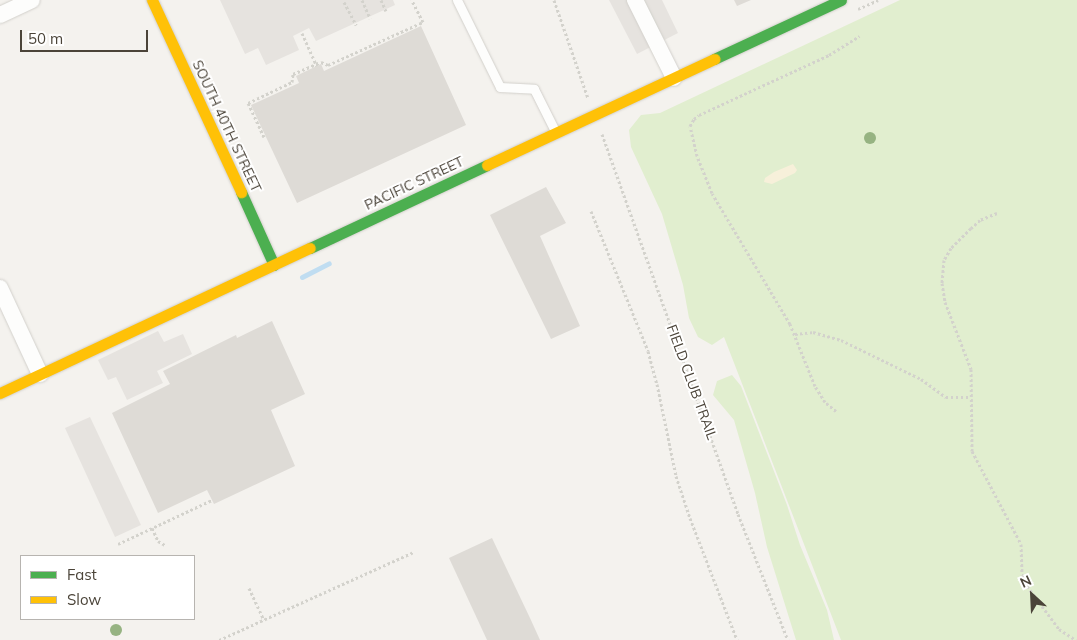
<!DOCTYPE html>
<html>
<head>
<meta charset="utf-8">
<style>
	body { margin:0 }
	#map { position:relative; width:1077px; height:640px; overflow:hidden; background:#f4f2ee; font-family:Mulish,sans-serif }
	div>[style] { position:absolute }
	.green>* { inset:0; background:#e1eecf }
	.sand>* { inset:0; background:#f7f0da }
	.parking>* { inset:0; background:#e6e3df }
	.stream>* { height:5px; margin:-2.5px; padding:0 2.5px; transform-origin:2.5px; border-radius:2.5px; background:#c0ddf1 }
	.building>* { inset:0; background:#dedbd6 }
	.path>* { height:3px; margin-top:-1.5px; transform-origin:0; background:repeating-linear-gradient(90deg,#d3d2cc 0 2.5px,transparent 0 5px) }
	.roads { filter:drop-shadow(0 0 1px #d2d0cb) drop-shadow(0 0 1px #d2d0cb) }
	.lane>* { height:9px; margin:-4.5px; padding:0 4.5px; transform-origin:4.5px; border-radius:4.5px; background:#fdfdfc }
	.street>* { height:16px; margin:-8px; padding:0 8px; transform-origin:8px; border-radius:8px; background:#fdfdfc }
	.fast>* { height:11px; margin:-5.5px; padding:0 5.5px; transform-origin:5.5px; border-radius:5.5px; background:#4caf50 }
	.slow>* { height:11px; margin:-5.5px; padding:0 5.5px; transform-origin:5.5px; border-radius:5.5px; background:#ffc107 }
	.trees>* { width:12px; height:12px; margin:-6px; border-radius:50%; background:#96b382 }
	span { translate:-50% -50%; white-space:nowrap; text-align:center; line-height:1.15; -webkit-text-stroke:4px #fff; paint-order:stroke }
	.street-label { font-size:14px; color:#4b4439 }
	.legend { position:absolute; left:20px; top:555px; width:175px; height:65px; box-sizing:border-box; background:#fff; border:1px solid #b7b4b0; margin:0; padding:6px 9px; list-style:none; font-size:15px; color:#4b4439 }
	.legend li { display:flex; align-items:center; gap:10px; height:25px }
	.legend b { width:25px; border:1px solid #b7b4b0 }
	.north { position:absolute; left:1007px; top:570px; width:50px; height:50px; -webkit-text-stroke:4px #fff; paint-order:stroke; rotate:335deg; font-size:14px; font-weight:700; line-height:20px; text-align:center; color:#4b4439 }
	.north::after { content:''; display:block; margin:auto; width:18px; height:22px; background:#4b4439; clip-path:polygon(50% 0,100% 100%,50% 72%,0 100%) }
	.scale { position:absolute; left:20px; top:30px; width:128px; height:22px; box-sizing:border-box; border:2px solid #4b4439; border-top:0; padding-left:6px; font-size:15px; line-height:18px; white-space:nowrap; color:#4b4439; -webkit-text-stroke:4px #fff; paint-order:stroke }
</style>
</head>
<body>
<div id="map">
	<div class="green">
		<div style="clip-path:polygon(900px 0,1077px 0,1077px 640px,841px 640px,724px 337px,712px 345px,698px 337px,689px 318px,683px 285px,662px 214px,631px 147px,629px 130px,641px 115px,660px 113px)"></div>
		<div style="clip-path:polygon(732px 375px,741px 386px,787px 505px,800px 545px,827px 610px,834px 640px,796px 640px,767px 547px,755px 493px,734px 420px,713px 395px,717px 381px)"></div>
	</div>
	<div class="sand">
		<div style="clip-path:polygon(793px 164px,797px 170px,795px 173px,772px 184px,764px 182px,765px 178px,774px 172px)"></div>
	</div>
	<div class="parking">
		<div style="clip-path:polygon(220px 0,393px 0,395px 5px,316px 41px,309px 28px,293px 36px,299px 50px,266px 65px,258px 48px,245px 54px)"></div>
		<div style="clip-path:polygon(609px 0,662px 0,678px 33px,637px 54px)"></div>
		<div style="clip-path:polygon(158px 331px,164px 342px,183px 334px,192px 354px,157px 371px,163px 383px,127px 400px,116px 377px,108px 380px,98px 360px)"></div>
		<div style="clip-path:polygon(90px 417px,141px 525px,115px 537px,65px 428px)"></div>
	</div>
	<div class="stream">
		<div style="left:302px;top:277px;width:30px;rotate:-27deg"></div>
	</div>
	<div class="building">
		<div style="clip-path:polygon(734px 0,751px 0,737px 6px)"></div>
		<div style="clip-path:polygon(421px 26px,466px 125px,297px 203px,251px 105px,299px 83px,296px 76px,321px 64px,324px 71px)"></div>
		<div style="clip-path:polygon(546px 187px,566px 223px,540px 236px,580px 326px,551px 339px,490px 215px)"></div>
		<div style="clip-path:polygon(272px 321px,305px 394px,271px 410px,295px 466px,214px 504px,207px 490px,158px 513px,112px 413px,170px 384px,163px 371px,236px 335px,237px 338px)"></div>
		<div style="clip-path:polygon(492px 538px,530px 618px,540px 640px,487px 640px,449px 558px)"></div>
	</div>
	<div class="path">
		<div style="left:362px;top:0;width:20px;rotate:66deg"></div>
		<div style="left:381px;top:0;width:12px;rotate:66deg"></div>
		<div style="left:554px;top:0;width:104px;rotate:70.9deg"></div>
		<div style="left:344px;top:2px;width:26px;rotate:62deg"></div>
		<div style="left:858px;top:9px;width:22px;rotate:-24deg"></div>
		<div style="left:302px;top:33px;width:36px;rotate:66deg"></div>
		<div style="left:602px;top:134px;width:404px;rotate:70.3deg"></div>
		<div style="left:738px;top:514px;width:136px;rotate:68.4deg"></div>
		<div style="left:264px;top:137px;width:38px;rotate:-115deg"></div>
		<div style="left:248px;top:103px;width:49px;rotate:-25.5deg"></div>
		<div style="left:292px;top:82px;width:8px;rotate:-83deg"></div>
		<div style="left:293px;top:74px;width:25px;rotate:-23deg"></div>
		<div style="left:316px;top:64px;width:5px;rotate:-22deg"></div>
		<div style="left:321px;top:62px;width:8px;rotate:23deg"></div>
		<div style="left:328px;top:65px;width:104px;rotate:-24.4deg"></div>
		<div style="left:423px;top:22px;width:25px;rotate:-117deg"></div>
		<div style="left:591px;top:211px;width:151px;rotate:67.8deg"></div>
		<div style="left:648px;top:351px;width:34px;rotate:75deg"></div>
		<div style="left:657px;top:384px;width:94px;rotate:78.3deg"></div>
		<div style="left:676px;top:476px;width:44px;rotate:71.6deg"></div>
		<div style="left:690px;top:518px;width:131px;rotate:68.9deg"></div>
		<div style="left:997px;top:213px;width:18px;rotate:158deg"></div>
		<div style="left:980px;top:220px;width:12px;rotate:138deg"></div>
		<div style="left:971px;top:228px;width:28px;rotate:135deg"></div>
		<div style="left:951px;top:248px;width:14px;rotate:120deg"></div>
		<div style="left:944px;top:260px;width:23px;rotate:95deg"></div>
		<div style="left:942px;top:283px;width:19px;rotate:81deg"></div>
		<div style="left:945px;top:302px;width:72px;rotate:68.8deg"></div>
		<div style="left:971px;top:369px;width:82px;rotate:89.3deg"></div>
		<div style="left:972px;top:451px;width:105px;rotate:62.2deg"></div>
		<div style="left:1021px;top:544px;width:31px;rotate:88deg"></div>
		<div style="left:1022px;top:575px;width:12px;rotate:66deg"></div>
		<div style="left:1027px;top:586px;width:54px;rotate:53.3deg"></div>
		<div style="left:1059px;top:629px;width:20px;rotate:33deg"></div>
		<div style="left:795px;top:334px;width:18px;rotate:-6deg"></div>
		<div style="left:813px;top:332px;width:29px;rotate:16deg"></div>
		<div style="left:841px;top:340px;width:89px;rotate:26deg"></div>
		<div style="left:921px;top:379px;width:31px;rotate:36deg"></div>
		<div style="left:946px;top:397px;width:25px"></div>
		<div style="left:836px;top:411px;width:14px;rotate:-141deg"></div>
		<div style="left:825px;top:402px;width:19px;rotate:-122deg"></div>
		<div style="left:815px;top:386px;width:67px;rotate:-112deg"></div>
		<div style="left:790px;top:324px;width:152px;rotate:-120.8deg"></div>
		<div style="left:712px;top:193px;width:40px;rotate:-112deg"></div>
		<div style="left:697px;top:156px;width:31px;rotate:-103deg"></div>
		<div style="left:690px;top:126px;width:8px;rotate:-60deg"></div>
		<div style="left:694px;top:119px;width:6px;rotate:-39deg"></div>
		<div style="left:699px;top:115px;width:143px;rotate:-24.8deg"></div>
		<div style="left:829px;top:55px;width:36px;rotate:-32deg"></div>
		<div style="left:152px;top:528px;width:14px;rotate:65deg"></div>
		<div style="left:158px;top:541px;width:8px;rotate:30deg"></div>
		<div style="left:118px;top:544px;width:104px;rotate:-25.1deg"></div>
		<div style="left:249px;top:588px;width:35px;rotate:65deg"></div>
		<div style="left:219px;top:640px;width:214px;rotate:-24.3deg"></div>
	</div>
	<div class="roads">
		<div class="lane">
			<div style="left:457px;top:0;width:97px;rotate:63.7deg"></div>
			<div style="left:500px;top:87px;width:34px;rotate:3deg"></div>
			<div style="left:534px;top:89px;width:49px;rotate:63.4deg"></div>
		</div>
		<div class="street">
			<div style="left:635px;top:0;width:87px;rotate:63.4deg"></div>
			<div style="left:0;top:15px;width:35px;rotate:-25deg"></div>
			<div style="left:0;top:288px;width:95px;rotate:65.1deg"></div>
		</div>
		<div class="fast">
			<div style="left:714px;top:59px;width:140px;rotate:-24.9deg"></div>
			<div style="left:241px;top:192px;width:80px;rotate:65.7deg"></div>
			<div style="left:310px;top:248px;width:195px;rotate:-25.1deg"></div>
		</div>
		<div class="slow">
			<div style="left:152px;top:0;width:212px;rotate:65.1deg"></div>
			<div style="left:487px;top:165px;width:251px;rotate:-25deg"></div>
			<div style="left:0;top:393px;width:342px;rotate:-25.1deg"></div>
		</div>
	</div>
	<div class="trees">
		<div style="left:870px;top:138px"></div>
		<div style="left:116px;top:630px"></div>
	</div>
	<div class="street-label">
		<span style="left:227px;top:126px;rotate:65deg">SOUTH 40TH STREET</span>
		<span style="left:414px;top:183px;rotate:-25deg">PACIFIC STREET</span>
		<span style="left:692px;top:382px;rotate:70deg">FIELD CLUB TRAIL</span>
	</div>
	<ul class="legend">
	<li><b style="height:6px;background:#4caf50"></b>Fast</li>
	<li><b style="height:6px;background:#ffc107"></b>Slow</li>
	</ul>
	<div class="north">N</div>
	<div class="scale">50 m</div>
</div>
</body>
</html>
